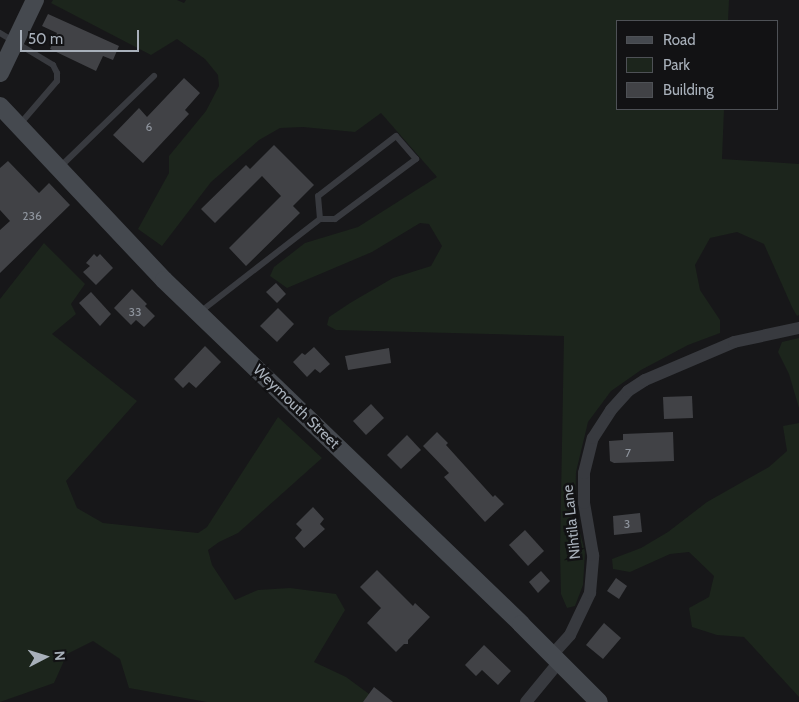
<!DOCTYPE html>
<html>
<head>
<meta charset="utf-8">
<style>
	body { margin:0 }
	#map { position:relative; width:799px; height:702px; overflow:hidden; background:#171719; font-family:Cabin,sans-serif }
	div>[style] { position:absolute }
	.green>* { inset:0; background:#1c251c }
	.building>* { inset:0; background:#414246 }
	.service>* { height:6px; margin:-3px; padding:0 3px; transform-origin:3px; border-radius:3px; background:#383a3f }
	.minor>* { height:12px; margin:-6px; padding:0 6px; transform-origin:6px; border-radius:6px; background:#383a3f }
	.secondary>* { height:18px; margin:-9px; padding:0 9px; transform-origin:9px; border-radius:9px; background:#45494f }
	span { translate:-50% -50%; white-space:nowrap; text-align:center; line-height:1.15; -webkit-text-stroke:5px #121214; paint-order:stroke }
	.number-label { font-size:12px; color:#8e949d }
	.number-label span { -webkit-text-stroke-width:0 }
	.street-label { font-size:15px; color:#a8b0ba }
	.legend { position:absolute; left:616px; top:20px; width:162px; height:90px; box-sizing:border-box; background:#121214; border:1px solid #4e5156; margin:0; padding:6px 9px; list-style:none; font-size:15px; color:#a8b0ba }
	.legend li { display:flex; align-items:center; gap:10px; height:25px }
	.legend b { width:25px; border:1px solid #4e5156 }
	.north { position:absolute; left:20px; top:632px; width:50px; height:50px; -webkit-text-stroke:4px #121214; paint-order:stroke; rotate:85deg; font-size:14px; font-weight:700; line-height:20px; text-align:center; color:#a8b0ba }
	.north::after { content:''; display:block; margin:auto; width:18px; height:22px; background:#a8b0ba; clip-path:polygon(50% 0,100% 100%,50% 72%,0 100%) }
	.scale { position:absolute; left:20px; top:30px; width:119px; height:22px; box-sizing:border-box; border:2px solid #a8b0ba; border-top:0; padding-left:6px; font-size:15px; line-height:18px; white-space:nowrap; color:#a8b0ba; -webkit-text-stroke:4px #121214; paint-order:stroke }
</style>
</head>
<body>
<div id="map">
	<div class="green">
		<div style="clip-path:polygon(53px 0,177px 0,184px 3px,186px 0,729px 0,728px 21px,618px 21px,618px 109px,724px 109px,722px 159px,799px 164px,799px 315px,797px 316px,792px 307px,764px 244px,737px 232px,710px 238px,695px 265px,700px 290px,720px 320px,720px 333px,688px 345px,641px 370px,611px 391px,588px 422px,576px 472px,575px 513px,585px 552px,583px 585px,575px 606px,567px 608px,561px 594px,560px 551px,564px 336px,336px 330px,327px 325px,329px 317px,350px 303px,393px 278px,431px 266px,442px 246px,429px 224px,420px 223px,372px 252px,287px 288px,270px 276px,274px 267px,305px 243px,358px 227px,437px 177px,381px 113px,355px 132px,303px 127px,280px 128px,259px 140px,211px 182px,162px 246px,138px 229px,169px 173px,169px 156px,206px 111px,219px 86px,218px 75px,205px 59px,177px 39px,151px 55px,51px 3px)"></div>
		<div style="clip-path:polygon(44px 243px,85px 284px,71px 304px,76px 314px,52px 334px,137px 401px,66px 481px,77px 508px,103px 523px,198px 533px,207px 527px,278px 417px,322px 458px,238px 533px,219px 542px,208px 550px,212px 565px,235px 600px,258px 590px,290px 588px,336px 594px,345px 610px,314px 662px,346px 677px,380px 702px,207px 702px,129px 688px,120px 659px,93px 641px,67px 654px,54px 683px,0 702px,0 299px)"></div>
		<div style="clip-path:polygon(799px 338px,799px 408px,789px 374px,778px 352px,782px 342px)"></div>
		<div style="clip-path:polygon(799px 423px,799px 697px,744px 637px,717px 635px,692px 627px,689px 608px,709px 597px,714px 576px,689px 552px,670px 554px,630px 572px,613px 569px,612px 559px,641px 548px,668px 532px,707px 502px,769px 467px,787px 451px,783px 426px)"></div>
	</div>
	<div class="building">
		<div style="clip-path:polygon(48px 14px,119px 46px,113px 60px,103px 56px,96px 71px,50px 49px,57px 33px,42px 26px)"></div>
		<div style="clip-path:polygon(184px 78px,200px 93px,185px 110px,189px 114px,143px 163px,113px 135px,139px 108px,147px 117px)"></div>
		<div style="clip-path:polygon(274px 145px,314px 185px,293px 206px,300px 213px,246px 266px,229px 248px,281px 196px,262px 176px,215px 223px,201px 209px,246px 165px,250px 169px)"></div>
		<div style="clip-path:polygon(8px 161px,39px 193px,49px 183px,70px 205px,0 273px,0 230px,10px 221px,0 210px,0 168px)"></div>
		<div style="clip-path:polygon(94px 254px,97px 257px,100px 254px,113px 268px,96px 285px,83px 272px,90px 266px,86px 263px)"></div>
		<div style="clip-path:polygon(276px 283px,286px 294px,277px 303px,266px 292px)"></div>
		<div style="clip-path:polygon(132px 289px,147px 304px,145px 306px,155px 316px,144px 327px,136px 320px,131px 325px,114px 308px)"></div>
		<div style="clip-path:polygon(91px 292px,111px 314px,100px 326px,79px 303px)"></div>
		<div style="clip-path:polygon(278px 308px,294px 324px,277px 342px,260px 326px)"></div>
		<div style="clip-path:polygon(205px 346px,221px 362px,196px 388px,189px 382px,183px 388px,174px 379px)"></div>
		<div style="clip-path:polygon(314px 347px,330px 364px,320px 373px,315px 369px,307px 377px,293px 362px,302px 353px,305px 355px)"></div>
		<div style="clip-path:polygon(389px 348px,391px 363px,348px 370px,345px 356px)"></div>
		<div style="clip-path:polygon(692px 396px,693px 418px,664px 419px,663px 397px)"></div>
		<div style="clip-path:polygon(371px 404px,384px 418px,366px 435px,353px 421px)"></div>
		<div style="clip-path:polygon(437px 432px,448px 443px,446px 445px,493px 497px,495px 495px,504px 504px,485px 522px,444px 477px,449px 473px,423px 446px)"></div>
		<div style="clip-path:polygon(673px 432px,674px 461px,614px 463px,610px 461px,609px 441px,623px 440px,623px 434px)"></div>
		<div style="clip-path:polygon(407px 435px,421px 450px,401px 469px,387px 455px)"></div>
		<div style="clip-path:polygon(313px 507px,324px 519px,320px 524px,325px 529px,304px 548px,295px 538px,302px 530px,296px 524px)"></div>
		<div style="clip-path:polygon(640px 513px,642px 532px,614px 535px,613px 516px)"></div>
		<div style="clip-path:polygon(525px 530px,544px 551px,528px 566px,509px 545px)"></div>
		<div style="clip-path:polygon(377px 570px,413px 606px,415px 603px,430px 617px,408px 640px,408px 644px,404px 644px,396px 652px,367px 623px,381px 608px,360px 587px)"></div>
		<div style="clip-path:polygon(541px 571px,550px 581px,538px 593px,529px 582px)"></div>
		<div style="clip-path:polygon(616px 578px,627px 586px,619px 599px,607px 591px)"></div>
		<div style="clip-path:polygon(604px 623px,621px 638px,603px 659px,586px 645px)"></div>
		<div style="clip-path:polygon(484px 645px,511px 671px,498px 685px,482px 670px,476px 676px,465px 665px)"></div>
		<div style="clip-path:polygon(374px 687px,393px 702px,363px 702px)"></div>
	</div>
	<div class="service">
		<div style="left:0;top:33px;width:62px;rotate:31.1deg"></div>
		<div style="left:53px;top:65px;width:9px;rotate:63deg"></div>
		<div style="left:57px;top:73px;width:8px;rotate:90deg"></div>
		<div style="left:57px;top:81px;width:57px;rotate:130.7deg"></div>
		<div style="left:60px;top:167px;width:131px;rotate:-44.1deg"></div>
		<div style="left:200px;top:312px;width:152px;rotate:-37.8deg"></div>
		<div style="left:320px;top:219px;width:15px"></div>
		<div style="left:335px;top:219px;width:101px;rotate:-36.5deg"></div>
		<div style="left:416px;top:159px;width:30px;rotate:-131deg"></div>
		<div style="left:396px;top:136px;width:98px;rotate:142.4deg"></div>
		<div style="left:318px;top:196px;width:23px;rotate:85deg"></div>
	</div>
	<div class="minor">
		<div style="left:552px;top:655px;width:27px;rotate:-48deg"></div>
		<div style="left:570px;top:635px;width:47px;rotate:-64.5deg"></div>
		<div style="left:590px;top:593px;width:38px;rotate:-85deg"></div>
		<div style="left:593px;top:555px;width:53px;rotate:-99.8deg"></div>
		<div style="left:584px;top:503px;width:30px;rotate:-90deg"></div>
		<div style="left:584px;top:473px;width:36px;rotate:-76deg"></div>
		<div style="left:593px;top:438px;width:33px;rotate:-57deg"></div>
		<div style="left:611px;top:410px;width:25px;rotate:-48deg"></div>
		<div style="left:628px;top:391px;width:20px;rotate:-33deg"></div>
		<div style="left:645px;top:380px;width:97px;rotate:-23.1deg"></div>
		<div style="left:734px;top:342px;width:66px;rotate:-12.2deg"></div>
		<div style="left:526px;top:702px;width:52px;rotate:-50.5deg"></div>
	</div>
	<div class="secondary">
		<div style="left:0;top:73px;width:81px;rotate:-64.4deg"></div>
		<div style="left:0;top:106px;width:239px;rotate:46.7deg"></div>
		<div style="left:164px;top:280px;width:496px;rotate:43.9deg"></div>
		<div style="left:521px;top:624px;width:110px;rotate:45deg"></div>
	</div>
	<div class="number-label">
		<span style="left:149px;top:127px">6</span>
		<span style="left:32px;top:216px">236</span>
		<span style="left:135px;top:312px">33</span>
		<span style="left:628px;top:453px">7</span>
		<span style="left:627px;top:524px">3</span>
	</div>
	<div class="street-label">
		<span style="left:296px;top:407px;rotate:44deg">Weymouth Street</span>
		<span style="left:572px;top:522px;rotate:-96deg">Nihtila Lane</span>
	</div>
	<ul class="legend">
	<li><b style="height:6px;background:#45494f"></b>Road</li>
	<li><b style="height:14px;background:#1c251c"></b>Park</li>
	<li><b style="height:14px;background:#414246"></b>Building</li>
	</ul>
	<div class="north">N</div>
	<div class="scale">50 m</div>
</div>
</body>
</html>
